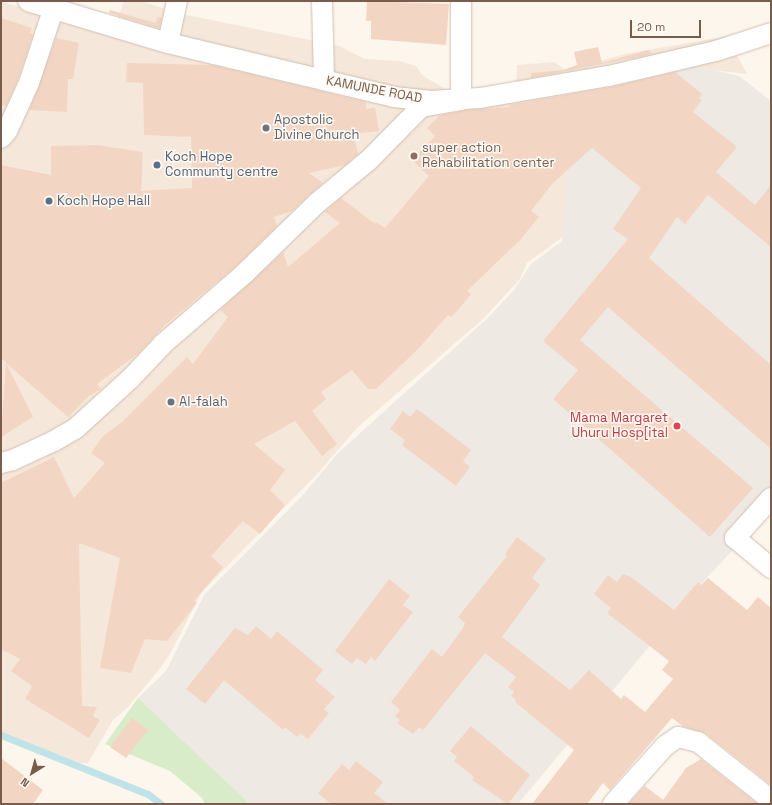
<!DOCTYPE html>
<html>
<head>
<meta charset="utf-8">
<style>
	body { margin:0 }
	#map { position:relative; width:772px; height:805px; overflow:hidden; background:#fdf6ec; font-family:"Space Grotesk",sans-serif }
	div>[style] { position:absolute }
	.residential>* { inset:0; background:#f5e8da }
	.industrial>* { inset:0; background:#efe9e4 }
	.green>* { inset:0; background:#d8ecc9 }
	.stream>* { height:7px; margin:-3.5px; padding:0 3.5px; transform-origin:3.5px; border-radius:3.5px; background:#bfe3e8 }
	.building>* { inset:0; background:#f3d5c3 }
	.roads { filter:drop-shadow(0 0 1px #d1beb0) drop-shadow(0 0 1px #d1beb0) }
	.street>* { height:20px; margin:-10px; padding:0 10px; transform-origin:10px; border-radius:10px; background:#fff }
	.dots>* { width:11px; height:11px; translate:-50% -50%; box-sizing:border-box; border:2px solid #fffaf3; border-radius:50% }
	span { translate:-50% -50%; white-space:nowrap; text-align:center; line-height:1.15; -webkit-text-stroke:3px #fffaf3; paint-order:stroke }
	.street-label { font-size:13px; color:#7a5c4d }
	.worship-label { font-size:13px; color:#5b616d }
	.left { translate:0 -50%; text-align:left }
	.education-label { font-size:13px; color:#785e54 }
	.service-label { font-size:13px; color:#4e5e75 }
	.health-label { font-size:13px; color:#be3a42 }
	.right { translate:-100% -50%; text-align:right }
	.frame { position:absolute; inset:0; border:2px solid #7a5c4d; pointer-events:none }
	.north { position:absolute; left:12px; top:753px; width:40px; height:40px; -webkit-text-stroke:3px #fffaf3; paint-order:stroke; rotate:217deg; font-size:11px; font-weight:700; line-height:16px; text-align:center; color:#7a5c4d }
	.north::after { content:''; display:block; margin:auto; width:14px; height:18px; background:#7a5c4d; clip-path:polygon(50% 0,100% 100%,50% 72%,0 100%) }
	.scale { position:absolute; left:630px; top:20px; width:71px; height:18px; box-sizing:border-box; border:2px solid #7a5c4d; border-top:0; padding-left:5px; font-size:12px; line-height:14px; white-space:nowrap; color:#7a5c4d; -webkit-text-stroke:3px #fffaf3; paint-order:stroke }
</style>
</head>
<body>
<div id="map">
	<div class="residential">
		<div style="clip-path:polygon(1px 1px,42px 15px,1px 129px)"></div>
		<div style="clip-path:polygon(124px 1px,141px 1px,177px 13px,339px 46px,365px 59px,399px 61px,416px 66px,423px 76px,458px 96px,516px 84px,517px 65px,554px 62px,566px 70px,625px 54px,727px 36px,747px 74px,679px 66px,564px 236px,527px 263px,520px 279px,483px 319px,358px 427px,317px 474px,202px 592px,170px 654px,158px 671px,128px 707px,113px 720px,88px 763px,76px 763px,47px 754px,1px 733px,1px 146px,60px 21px,111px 37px)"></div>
	</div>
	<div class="industrial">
		<div style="clip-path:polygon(662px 58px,739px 76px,771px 101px,771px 509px,703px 582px,518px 804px,250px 804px,138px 698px,166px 671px,204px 595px,303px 495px,338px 453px,491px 315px,514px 290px,531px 264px,562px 241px,569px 154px,616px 91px)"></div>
	</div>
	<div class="green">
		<div style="clip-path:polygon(138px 698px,250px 804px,205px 804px,202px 798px,170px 771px,105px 744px)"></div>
	</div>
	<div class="stream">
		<div style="left:1px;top:735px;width:158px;rotate:21.9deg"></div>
		<div style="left:148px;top:794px;width:16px;rotate:38deg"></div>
	</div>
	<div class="building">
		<div style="clip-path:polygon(367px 1px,449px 4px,446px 45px,371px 39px,371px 21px,366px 21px)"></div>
		<div style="clip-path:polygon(110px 10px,156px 23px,157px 17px,162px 18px,159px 28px,109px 13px)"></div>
		<div style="clip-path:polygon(1px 18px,32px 28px,30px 33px,33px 34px,18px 79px,6px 106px,1px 105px)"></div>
		<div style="clip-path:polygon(56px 38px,79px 43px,73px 79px,68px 79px,67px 112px,29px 110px)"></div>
		<div style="clip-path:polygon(598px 47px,602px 63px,648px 50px,653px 54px,531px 78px,531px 73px,563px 70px,577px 65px,574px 52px)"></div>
		<div style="clip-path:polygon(127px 63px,212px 65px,366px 102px,366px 109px,375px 108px,379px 131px,353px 134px,358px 154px,345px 165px,309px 173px,323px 183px,292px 211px,274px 217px,277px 226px,236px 266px,165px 325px,139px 353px,97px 384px,101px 389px,89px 396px,68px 417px,6px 363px,33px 417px,1px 437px,6px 362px,1px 358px,1px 165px,51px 175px,51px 146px,97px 145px,143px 152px,141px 191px,192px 188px,191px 137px,144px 135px,143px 83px,126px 82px)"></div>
		<div style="clip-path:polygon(675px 72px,702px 94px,699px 98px,702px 100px,693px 112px,737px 147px,716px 172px,755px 205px,771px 185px,771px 247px,708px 195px,685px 224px,677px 217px,649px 258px,771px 365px,771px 449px,608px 307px,580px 340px,753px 488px,710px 537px,553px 399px,578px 370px,543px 341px,628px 239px,613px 229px,641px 188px,592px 148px,552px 184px,531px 211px,539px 217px,520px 240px,467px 291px,471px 294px,457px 311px,451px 317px,448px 315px,418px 349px,376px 389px,368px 389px,352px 370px,321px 392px,326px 399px,312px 411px,337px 444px,322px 456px,295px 421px,254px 444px,285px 470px,270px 490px,285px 505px,260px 534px,243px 521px,211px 556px,223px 567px,194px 601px,197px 603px,167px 641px,145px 639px,131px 673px,100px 668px,120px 558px,79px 543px,82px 706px,97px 707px,93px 716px,100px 720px,89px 738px,25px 699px,32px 686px,11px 671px,20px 659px,1px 649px,1px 483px,54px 457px,74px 498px,105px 463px,91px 453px,103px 436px,121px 423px,187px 357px,193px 364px,228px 317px,220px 310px,283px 252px,288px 267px,340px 223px,325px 212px,341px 198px,375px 224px,376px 222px,385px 228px,429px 176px,412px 160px,435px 136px,427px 128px,440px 115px,465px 110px,510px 107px,509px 105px,611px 87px)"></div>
		<div style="clip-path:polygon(417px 409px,471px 450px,463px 461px,470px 467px,456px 486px,402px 445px,405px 440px,390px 429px,403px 411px,410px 417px)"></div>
		<div style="clip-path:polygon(517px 537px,546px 559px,532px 578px,540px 585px,502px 637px,570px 690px,589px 670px,621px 699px,624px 695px,645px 712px,673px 679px,662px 670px,669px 661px,607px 613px,611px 608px,594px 594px,608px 575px,617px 582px,623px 574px,631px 577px,674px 610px,698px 582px,701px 585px,708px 578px,747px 610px,758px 597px,771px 608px,771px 785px,705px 733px,684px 727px,672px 718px,610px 790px,603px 783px,587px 804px,532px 804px,574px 750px,515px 702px,516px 700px,511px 696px,514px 692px,508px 687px,516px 677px,485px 653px,423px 730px,419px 727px,413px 734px,397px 723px,400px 720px,395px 716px,400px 710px,391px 702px,432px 649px,442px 657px,463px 628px,465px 623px,458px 617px,507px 556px,505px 554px)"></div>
		<div style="clip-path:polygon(389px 579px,410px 596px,403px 605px,413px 612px,375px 661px,371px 657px,366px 664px,357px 658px,352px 664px,335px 651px)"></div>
		<div style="clip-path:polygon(256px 626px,271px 639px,277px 631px,323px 670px,315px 680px,335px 697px,324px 709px,329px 713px,308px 739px,300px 733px,297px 737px,285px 727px,283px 730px,224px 680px,205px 704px,186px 689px,235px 628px,248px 635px)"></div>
		<div style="clip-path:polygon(132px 718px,148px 730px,126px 758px,110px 747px)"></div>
		<div style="clip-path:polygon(471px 726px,530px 775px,508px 804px,472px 780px,474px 777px,454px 761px,457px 757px,450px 751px)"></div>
		<div style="clip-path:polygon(1px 758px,43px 790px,33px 804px,1px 804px)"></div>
		<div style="clip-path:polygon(701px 759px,758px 804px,628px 804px,645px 786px,663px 800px,686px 768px)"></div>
		<div style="clip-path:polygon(356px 761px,383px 782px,374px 793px,388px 804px,331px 804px,318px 793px,342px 764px,349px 770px)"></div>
	</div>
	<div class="roads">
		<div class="street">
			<div style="left:28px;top:1px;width:146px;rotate:16.7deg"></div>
			<div style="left:168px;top:43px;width:232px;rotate:13.4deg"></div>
			<div style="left:394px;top:97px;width:37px;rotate:6deg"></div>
			<div style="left:431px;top:101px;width:49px;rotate:-3.5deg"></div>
			<div style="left:480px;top:98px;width:131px;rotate:-9.7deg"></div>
			<div style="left:609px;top:76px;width:110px;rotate:-13.2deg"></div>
			<div style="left:716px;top:51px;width:58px;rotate:-18.1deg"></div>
			<div style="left:322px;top:1px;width:79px;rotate:88.5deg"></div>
			<div style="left:168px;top:43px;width:43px;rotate:-77.9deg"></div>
			<div style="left:1px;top:138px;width:9px;rotate:-49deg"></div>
			<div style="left:7px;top:131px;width:53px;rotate:-65.4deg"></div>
			<div style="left:29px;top:83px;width:86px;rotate:-71.8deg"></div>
			<div style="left:1px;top:463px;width:12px;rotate:-14deg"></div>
			<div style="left:13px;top:460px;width:45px;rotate:-24.9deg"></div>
			<div style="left:54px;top:441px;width:24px;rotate:-30deg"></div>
			<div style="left:75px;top:429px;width:76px;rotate:-42.3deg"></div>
			<div style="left:131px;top:378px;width:47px;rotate:-46.7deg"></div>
			<div style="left:163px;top:344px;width:107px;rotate:-40.8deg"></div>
			<div style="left:244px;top:274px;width:102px;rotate:-44.2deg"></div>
			<div style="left:317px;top:203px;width:67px;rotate:-39.6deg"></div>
			<div style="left:369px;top:160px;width:74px;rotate:-45.5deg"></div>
			<div style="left:421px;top:107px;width:41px;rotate:-9.9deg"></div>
			<div style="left:461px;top:100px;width:99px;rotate:-90deg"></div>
			<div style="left:771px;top:498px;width:54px;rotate:132deg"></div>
			<div style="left:735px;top:538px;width:47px;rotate:39.8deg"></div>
			<div style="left:613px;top:804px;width:78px;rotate:-48.1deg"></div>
			<div style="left:665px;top:746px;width:16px;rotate:-35deg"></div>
			<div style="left:678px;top:737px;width:21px;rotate:14deg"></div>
			<div style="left:698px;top:742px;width:93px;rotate:38.5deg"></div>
		</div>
	</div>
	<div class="dots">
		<div style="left:266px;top:128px;background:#6b7280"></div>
		<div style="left:414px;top:156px;background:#8d6e63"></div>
		<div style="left:157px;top:165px;background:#5c6f8a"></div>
		<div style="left:49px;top:201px;background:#5c6f8a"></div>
		<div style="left:171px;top:402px;background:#6b7280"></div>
		<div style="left:677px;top:426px;background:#e0444e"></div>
	</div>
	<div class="street-label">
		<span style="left:374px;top:90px;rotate:11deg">KAMUNDE ROAD</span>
	</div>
	<div class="worship-label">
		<span class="left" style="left:274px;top:128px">Apostolic<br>Divine Church</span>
		<span class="left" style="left:179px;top:402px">Al-falah</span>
	</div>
	<div class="education-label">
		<span class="left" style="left:422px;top:156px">super action<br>Rehabilitation center</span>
	</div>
	<div class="service-label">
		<span class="left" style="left:165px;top:165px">Koch Hope<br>Communty centre</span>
		<span class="left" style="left:57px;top:201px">Koch Hope Hall</span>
	</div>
	<div class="health-label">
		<span class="right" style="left:668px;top:426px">Mama Margaret<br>Uhuru Hosp[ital</span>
	</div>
	<div class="frame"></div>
	<div class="north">N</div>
	<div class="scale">20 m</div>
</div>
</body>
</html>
